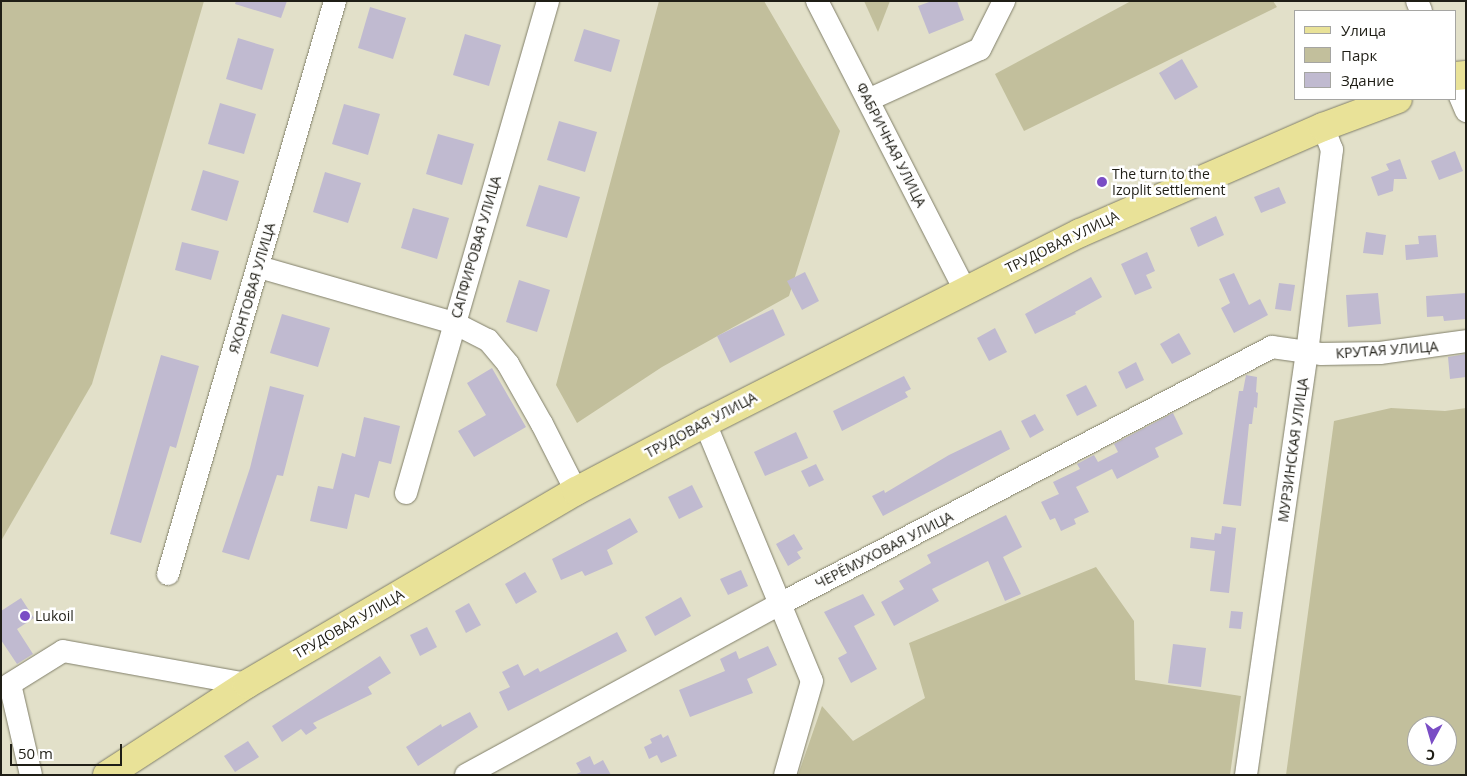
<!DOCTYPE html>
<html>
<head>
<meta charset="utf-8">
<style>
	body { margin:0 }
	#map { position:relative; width:1467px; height:776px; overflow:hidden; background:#e2e0c9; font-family:"Open Sans",sans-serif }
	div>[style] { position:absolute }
	.green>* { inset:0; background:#c2bf9c }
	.building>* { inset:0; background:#c0bad0 }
	.roads { filter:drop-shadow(0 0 1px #82806b) drop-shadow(0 0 1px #82806b) }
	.minor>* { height:22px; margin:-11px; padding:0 11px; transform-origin:11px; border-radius:11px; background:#fff }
	.major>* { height:28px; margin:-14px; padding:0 14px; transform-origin:14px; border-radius:14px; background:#e9e298 }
	.dots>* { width:14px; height:14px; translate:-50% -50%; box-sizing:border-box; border:2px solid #fff; border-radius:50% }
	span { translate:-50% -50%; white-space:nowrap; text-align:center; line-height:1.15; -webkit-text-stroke:5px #fff; paint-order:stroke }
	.street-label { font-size:14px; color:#1f1e16 }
	.poi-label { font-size:14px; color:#1f1e16 }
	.left { translate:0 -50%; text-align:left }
	.frame { position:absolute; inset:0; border:2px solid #1f1e16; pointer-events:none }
	.legend { position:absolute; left:1294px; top:10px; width:162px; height:90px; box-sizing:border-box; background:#fff; border:1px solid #a5a5a2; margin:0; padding:6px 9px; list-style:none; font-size:15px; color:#1f1e16 }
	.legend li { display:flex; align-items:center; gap:10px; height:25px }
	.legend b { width:25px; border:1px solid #a5a5a2 }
	.north { position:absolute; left:1407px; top:716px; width:50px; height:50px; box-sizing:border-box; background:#fff; border:1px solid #a5a5a2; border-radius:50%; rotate:186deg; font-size:14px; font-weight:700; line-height:20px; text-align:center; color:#1f1e16 }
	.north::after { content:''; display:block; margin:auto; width:18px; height:22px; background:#7a4dc5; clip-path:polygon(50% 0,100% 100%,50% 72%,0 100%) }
	.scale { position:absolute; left:10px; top:744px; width:112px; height:22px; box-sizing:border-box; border:2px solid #1f1e16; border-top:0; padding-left:6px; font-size:15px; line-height:18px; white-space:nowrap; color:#1f1e16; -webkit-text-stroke:4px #fff; paint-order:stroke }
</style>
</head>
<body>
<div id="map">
	<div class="green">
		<div style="clip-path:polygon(1px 1px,204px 1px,92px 384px,1px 541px)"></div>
		<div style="clip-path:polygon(659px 1px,764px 1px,840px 131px,789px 296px,662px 367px,577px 423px,556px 385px)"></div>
		<div style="clip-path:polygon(864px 1px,890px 1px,878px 32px)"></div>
		<div style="clip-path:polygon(1131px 1px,1273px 1px,1277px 7px,1024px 131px,995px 74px)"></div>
		<div style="clip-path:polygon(evenodd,1391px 408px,1445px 411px,1466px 408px,1466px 775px,1286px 775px,1334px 421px,1391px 408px,1417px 726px,1447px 726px,1447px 756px,1417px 756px,1417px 726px)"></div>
		<div style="clip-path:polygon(1096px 567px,1134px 621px,1135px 680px,1241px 696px,1230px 775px,798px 775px,822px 706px,853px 741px,925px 698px,909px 643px)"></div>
	</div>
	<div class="building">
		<div style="clip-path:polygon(236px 1px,287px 1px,281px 18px,235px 4px)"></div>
		<div style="clip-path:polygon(932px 1px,957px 1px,964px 20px,929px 34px,918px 6px)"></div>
		<div style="clip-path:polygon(370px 7px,406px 18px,393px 59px,358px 48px)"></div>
		<div style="clip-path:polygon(584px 29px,620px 40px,611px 72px,574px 61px)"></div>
		<div style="clip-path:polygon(465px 34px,501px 45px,489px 86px,453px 75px)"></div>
		<div style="clip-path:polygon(238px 38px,274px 49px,262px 90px,226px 79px)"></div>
		<div style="clip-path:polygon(1182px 59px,1198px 87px,1175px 100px,1159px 73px)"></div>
		<div style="clip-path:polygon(220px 103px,256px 114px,244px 154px,208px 144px)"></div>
		<div style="clip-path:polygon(344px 104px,380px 114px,368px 155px,332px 144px)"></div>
		<div style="clip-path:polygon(559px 121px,597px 132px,585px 172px,547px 160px)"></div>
		<div style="clip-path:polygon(438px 134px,474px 144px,462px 185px,426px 174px)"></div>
		<div style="clip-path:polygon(1455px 151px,1463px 171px,1439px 180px,1431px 161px)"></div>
		<div style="clip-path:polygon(1400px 159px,1407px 179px,1394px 179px,1393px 191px,1378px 196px,1371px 177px,1389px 170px,1386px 164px)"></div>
		<div style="clip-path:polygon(203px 170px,239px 181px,227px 221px,191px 210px)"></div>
		<div style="clip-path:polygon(325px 172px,361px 183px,348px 223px,313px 212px)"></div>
		<div style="clip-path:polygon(539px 185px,580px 197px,567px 238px,526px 226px)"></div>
		<div style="clip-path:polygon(1279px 187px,1286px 203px,1261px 213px,1254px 197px)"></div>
		<div style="clip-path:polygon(413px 208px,449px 218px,437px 259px,401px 248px)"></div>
		<div style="clip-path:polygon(1216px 216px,1224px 235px,1198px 247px,1190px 228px)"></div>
		<div style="clip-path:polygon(1366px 232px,1386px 235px,1383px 255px,1363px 253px)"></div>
		<div style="clip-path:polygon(1436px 235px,1438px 257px,1406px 260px,1405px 245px,1419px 244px,1418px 236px)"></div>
		<div style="clip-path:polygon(182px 242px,219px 251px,211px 280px,175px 270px)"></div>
		<div style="clip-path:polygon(1147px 252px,1155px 271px,1146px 275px,1152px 288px,1135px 295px,1121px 264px)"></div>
		<div style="clip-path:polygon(805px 272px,819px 301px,802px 310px,787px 281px)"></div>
		<div style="clip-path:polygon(1234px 273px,1249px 305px,1260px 299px,1268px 315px,1234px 333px,1221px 308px,1230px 303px,1219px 279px)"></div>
		<div style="clip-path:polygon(1091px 277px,1102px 297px,1075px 312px,1076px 314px,1035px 334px,1025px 314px)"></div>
		<div style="clip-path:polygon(519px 280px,550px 290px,537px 332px,506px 322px)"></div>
		<div style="clip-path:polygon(1279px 283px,1295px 285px,1291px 311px,1275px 309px)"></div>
		<div style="clip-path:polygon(1378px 293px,1381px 324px,1348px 327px,1346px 295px)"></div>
		<div style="clip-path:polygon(1466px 293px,1466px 319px,1444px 321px,1443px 316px,1427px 317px,1426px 296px)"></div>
		<div style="clip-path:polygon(773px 309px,785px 335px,730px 363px,717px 336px)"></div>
		<div style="clip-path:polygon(282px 314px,330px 328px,318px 367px,270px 353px)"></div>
		<div style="clip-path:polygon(995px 328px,1007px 352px,989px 361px,977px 338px)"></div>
		<div style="clip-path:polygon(1179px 333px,1191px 354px,1172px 364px,1160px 344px)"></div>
		<div style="clip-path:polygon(1466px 354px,1466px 377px,1450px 379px,1448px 357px)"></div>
		<div style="clip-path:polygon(161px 355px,199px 366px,176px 448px,170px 446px,141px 543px,110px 534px)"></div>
		<div style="clip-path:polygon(1136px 362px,1144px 380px,1126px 389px,1118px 372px)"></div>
		<div style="clip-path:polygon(492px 368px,526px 427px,474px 457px,458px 431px,486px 415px,467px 383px)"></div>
		<div style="clip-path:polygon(1246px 375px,1257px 377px,1256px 392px,1258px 393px,1257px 408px,1254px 407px,1252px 424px,1249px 424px,1241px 506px,1223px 504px,1239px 391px,1243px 391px)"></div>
		<div style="clip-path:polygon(904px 376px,911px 389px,905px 392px,908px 397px,842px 431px,833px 411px)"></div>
		<div style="clip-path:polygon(1086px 385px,1097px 406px,1077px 416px,1066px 395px)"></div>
		<div style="clip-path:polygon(270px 386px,304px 395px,283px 476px,277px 475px,249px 560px,222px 552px,250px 468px)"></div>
		<div style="clip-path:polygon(1173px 413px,1183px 434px,1155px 448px,1159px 457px,1117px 479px,1112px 469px,1076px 487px,1089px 512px,1074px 519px,1076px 524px,1061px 531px,1055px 518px,1050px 520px,1041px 502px,1059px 494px,1053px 482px,1080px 469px,1077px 464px,1094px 455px,1098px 462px,1118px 452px,1114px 444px)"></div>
		<div style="clip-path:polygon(1035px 414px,1044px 430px,1030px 438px,1021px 421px)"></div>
		<div style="clip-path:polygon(364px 417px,400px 426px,391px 464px,379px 461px,369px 498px,355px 494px,347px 529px,310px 521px,318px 486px,333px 489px,342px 453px,355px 457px)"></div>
		<div style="clip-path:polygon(1001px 430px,1010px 449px,883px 516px,872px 496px,884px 490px,885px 493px,949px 455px)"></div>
		<div style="clip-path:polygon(796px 432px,808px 458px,765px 476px,754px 452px)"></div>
		<div style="clip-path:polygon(816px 464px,824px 480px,809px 487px,801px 471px)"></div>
		<div style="clip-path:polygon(692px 485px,703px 507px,679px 519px,668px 497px)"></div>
		<div style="clip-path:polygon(1006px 515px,1022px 547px,1003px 557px,1021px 594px,1005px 601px,988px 561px,932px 589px,939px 601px,894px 626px,881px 602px,904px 589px,899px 581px,931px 563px,927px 555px)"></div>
		<div style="clip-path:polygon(630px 518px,638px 532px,607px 550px,613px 564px,585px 576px,582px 571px,561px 580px,552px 559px)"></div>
		<div style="clip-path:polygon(1222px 526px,1236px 528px,1229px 593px,1210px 591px,1215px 551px,1190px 548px,1191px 537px,1214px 540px,1215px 533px,1221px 534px)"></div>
		<div style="clip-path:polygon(794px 534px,803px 549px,797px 552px,801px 558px,788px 566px,776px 544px)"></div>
		<div style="clip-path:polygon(741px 570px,748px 586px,728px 595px,720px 579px)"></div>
		<div style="clip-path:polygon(525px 572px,537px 592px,516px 604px,505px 584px)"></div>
		<div style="clip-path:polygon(863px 594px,875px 615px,854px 626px,877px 669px,851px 683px,838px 658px,847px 653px,824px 612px)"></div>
		<div style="clip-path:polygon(681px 597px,691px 616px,655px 636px,645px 617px)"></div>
		<div style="clip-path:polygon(21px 598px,34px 618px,17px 629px,33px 654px,17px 664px,1px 640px,1px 611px)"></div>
		<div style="clip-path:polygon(469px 603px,481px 625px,466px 633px,455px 611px)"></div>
		<div style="clip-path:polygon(1231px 611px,1243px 612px,1241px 629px,1229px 628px)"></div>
		<div style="clip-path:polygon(427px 627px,437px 647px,420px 656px,410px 635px)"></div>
		<div style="clip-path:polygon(617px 632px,627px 651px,508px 711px,499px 692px,510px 687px,502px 672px,518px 664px,524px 676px,538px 668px,540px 672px)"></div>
		<div style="clip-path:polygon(1173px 644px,1206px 648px,1201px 687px,1168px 683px)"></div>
		<div style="clip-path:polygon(768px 646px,777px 665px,747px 679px,753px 693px,690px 717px,679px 690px,725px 671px,720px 659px,736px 651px,739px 659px)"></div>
		<div style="clip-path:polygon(380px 656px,391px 673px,368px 687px,372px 694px,313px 723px,317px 728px,306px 735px,301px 729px,282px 742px,272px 726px)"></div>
		<div style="clip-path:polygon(470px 712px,478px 727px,418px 766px,406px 747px,441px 724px,442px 727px)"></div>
		<div style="clip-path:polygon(661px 734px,663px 738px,668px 735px,677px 756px,661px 763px,657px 755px,649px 759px,644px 747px,652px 743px,650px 739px)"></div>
		<div style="clip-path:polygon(248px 741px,259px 757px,235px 772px,224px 756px)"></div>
		<div style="clip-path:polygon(590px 756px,594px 765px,603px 760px,611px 775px,574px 775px,581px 772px,576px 763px)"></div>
	</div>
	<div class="roads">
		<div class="minor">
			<div style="left:817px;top:1px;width:325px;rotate:62.9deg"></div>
			<div style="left:1417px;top:1px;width:11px;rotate:68deg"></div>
			<div style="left:1456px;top:87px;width:26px;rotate:67deg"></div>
			<div style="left:868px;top:100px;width:123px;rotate:-24.5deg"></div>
			<div style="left:980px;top:49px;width:54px;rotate:-63.4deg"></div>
			<div style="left:259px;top:267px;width:203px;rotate:16deg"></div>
			<div style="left:454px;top:323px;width:38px;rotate:27deg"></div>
			<div style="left:488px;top:340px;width:31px;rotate:50deg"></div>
			<div style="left:508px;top:364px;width:69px;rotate:60.5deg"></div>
			<div style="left:542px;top:424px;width:75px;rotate:63.1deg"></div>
			<div style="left:705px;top:423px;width:279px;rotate:67.5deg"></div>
			<div style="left:812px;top:681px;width:98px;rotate:106deg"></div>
			<div style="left:406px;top:493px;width:512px;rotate:-73.9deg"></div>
			<div style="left:168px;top:574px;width:597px;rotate:-73.75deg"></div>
			<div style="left:31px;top:775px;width:93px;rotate:-103deg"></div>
			<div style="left:10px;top:684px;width:62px;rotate:-31.9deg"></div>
			<div style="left:63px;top:651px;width:187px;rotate:10.2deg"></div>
			<div style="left:466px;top:775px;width:358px;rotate:-28.6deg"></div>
			<div style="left:780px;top:604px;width:555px;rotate:-27.58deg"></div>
			<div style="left:1272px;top:347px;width:49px;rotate:8.1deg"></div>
			<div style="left:1321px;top:354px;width:59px;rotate:-1deg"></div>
			<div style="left:1380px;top:353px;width:87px;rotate:-7.9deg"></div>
			<div style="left:1246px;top:775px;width:426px;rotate:-81.8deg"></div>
			<div style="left:1307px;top:353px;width:205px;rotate:-83deg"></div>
			<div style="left:1332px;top:150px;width:25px;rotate:-111deg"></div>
		</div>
		<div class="major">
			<div style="left:1456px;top:76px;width:10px;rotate:-6deg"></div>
			<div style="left:107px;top:775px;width:167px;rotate:-33deg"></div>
			<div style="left:247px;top:684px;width:381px;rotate:-30.4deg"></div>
			<div style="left:576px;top:491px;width:146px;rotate:-27.8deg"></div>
			<div style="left:705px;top:423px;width:420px;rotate:-26.9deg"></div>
			<div style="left:1080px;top:233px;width:265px;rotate:-23.6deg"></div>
			<div style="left:1323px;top:127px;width:80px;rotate:-20.5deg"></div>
		</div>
	</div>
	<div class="dots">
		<div style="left:1102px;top:182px;background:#7a4dc5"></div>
		<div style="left:25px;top:616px;background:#7a4dc5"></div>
	</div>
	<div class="street-label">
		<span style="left:891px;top:145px;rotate:63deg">ФАБРИЧНАЯ УЛИЦА</span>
		<span style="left:1062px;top:242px;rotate:-26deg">ТРУДОВАЯ УЛИЦА</span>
		<span style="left:476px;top:247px;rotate:-74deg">САПФИРОВАЯ УЛИЦА</span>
		<span style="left:252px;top:288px;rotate:-74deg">ЯХОНТОВАЯ УЛИЦА</span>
		<span style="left:1387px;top:350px;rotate:-4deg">КРУТАЯ УЛИЦА</span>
		<span style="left:701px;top:425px;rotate:-28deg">ТРУДОВАЯ УЛИЦА</span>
		<span style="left:1293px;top:450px;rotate:-82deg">МУРЗИНСКАЯ УЛИЦА</span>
		<span style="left:884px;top:550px;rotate:-27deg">ЧЕРЁМУХОВАЯ УЛИЦА</span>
		<span style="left:349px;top:624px;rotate:-30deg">ТРУДОВАЯ УЛИЦА</span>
	</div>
	<div class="poi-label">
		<span class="left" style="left:1112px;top:182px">The turn to the<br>Izoplit settlement</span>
		<span class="left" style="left:35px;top:616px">Lukoil</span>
	</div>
	<div class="frame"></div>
	<ul class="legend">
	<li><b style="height:6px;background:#e9e298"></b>Улица</li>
	<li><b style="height:14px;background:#c2bf9c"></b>Парк</li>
	<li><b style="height:14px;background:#c0bad0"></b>Здание</li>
	</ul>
	<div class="north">С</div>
	<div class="scale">50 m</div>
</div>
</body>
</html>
